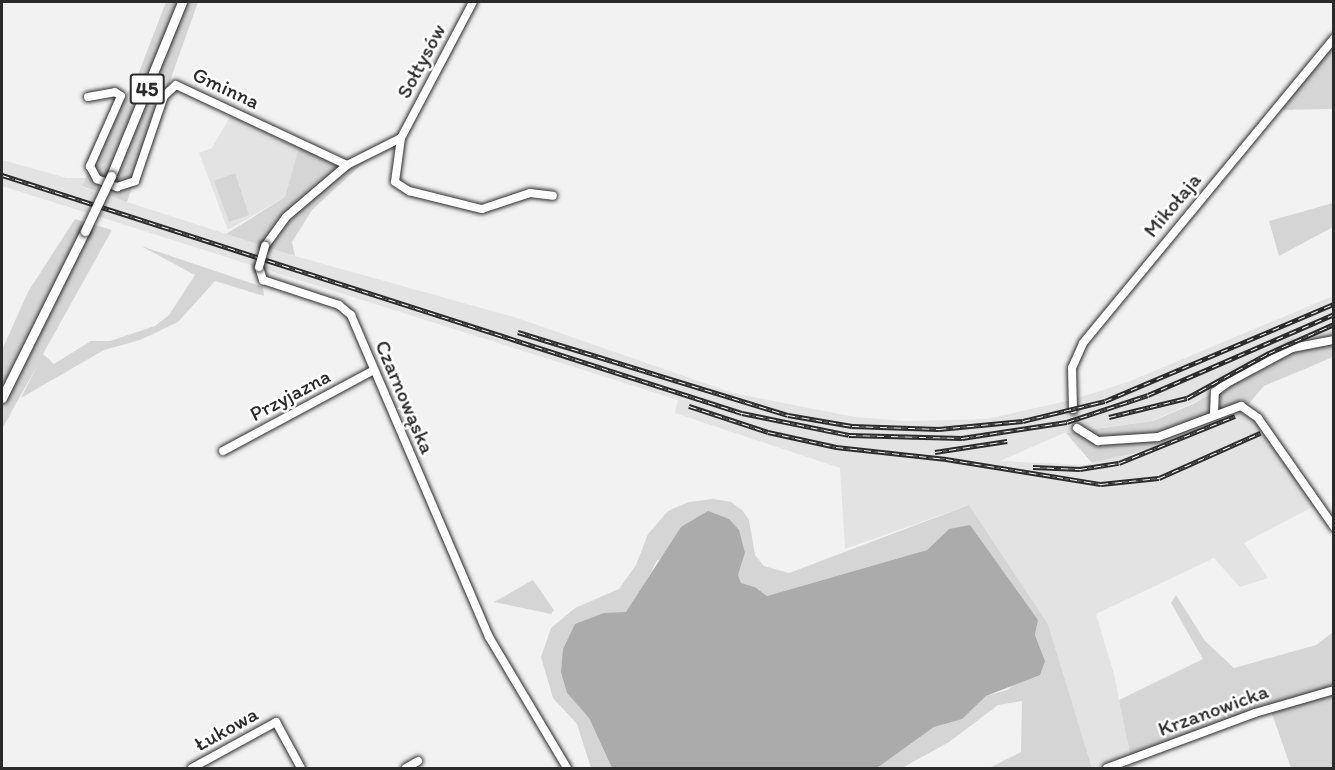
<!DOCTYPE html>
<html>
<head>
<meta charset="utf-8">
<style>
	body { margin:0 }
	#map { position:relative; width:1335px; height:770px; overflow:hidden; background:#f2f2f2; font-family:Itim,sans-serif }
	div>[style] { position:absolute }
	.built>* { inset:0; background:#e3e3e3 }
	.green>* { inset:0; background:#d5d5d5 }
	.water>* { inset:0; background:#ababab }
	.minor-tunnel>* { height:8px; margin-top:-4px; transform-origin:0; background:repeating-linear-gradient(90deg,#cacaca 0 8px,transparent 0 12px) }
	.roads { filter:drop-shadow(0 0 2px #2b2b2b) drop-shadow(0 0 2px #2b2b2b) }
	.minor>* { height:8px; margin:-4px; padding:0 4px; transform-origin:4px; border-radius:4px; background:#fff }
	.major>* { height:9px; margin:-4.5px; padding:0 4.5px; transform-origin:4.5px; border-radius:4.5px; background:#fff }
	.rail>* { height:4.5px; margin-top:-2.25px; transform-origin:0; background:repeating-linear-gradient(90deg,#fff 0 7px,#2b2b2b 0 14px); box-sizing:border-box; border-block:2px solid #2b2b2b }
	.bridges { filter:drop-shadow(0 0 2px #2b2b2b) drop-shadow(0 0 2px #2b2b2b) }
	.minor-bridge>* { height:8px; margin:-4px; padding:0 4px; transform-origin:4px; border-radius:4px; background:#fff }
	.major-bridge>* { height:9px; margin:-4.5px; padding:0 4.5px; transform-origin:4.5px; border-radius:4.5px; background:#fff }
	span { translate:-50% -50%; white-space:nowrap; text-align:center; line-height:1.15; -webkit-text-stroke:5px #fff; paint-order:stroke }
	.shield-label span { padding:2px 4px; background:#fff; border:2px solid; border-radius:4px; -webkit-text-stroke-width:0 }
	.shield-label { font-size:20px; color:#2b2b2b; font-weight:700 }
	.street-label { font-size:21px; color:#2b2b2b }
	.frame { position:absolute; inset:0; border:3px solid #2b2b2b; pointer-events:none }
</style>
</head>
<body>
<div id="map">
	<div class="built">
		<div style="clip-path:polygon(231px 115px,300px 143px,285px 197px,228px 230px,199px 153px,212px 148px)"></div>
		<div style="clip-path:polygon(2px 160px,67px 178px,85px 178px,82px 187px,127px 202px,295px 256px,517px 318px,733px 393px,855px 417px,905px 421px,987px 419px,1071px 400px,1128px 382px,1333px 296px,1333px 340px,1152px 421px,1064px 433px,1000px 461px,1084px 465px,1151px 449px,1245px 408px,1318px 504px,1244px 543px,1268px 578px,1240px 587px,1214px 558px,1096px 614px,1114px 674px,1131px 759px,1107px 768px,1092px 768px,1048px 624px,969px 505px,845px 549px,840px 468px,675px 413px,678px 400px,2px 186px)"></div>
	</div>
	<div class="green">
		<div style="clip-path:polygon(166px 2px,198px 2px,127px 202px,82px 186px,122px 99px,134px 85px)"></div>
		<div style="clip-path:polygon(1333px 38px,1333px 109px,1275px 110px)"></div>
		<div style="clip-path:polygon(386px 142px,312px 210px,292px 242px,295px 256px,226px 234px,285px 197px,300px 143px,347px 165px)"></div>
		<div style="clip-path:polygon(235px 173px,249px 215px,229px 222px,214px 181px)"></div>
		<div style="clip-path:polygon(1333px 203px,1333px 227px,1279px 256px,1269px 221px)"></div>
		<div style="clip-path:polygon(75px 219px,112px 230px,43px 354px,54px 364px,91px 341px,110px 341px,155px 326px,169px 315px,195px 275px,141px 246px,263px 287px,264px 296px,215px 281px,178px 322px,140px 340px,104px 350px,21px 398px,38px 364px,2px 429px,2px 350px,28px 292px)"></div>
		<div style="clip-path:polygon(1333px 341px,1333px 357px,1264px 386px,1245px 408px,1151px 449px,1092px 463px,1066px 433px,1153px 421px,1193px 404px,1292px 348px)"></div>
		<div style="clip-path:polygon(713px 499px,731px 502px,742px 510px,749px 520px,755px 555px,764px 566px,789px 573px,969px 505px,1048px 624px,1092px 768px,989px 768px,1021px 752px,1022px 701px,998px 705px,949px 742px,902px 768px,877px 768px,934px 727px,962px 718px,986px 696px,1007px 690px,1045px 661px,1035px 635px,1038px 620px,949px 529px,927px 550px,767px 596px,755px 587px,741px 583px,738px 575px,745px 553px,657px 560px,643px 591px,626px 613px,604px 613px,567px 693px,589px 718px,612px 768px,591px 768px,577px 724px,553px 698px,541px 657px,551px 628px,575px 608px,619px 589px,636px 565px,648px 534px,668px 511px,689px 502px)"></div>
		<div style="clip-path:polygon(533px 580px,554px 610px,551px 614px,494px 602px)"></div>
		<div style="clip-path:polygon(1176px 595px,1205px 641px,1234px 668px,1316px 645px,1333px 632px,1333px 768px,1291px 768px,1270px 708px,1131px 759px,1119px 700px,1203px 659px,1171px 603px)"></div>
	</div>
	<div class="water">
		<div style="clip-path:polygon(708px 511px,729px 519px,739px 530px,745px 553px,738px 575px,741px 583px,755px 587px,767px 596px,927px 550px,949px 529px,970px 525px,1038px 620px,1035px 635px,1045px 661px,1040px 675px,986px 696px,962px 719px,934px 727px,877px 768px,612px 768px,589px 718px,567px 693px,561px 672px,563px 649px,575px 624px,604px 613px,626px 612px,681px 527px)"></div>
	</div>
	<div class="minor-tunnel">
		<div style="left:1073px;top:409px;width:19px;rotate:78deg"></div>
	</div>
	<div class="roads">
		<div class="minor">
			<div style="left:473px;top:2px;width:154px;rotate:117.9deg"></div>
			<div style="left:401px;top:138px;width:44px;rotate:97.8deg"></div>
			<div style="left:395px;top:182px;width:17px;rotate:33deg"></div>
			<div style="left:409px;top:191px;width:75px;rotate:13.9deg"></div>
			<div style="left:482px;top:209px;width:51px;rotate:-18.4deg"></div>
			<div style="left:530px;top:193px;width:23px;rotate:7deg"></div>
			<div style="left:88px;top:97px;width:27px;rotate:-10deg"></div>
			<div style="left:115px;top:92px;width:7px;rotate:34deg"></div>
			<div style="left:121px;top:96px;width:77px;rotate:113.9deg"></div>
			<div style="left:90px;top:166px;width:15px;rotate:62deg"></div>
			<div style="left:97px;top:179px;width:22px;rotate:22deg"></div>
			<div style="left:117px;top:187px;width:19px;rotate:-18deg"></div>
			<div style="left:135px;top:181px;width:90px;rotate:-71.2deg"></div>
			<div style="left:164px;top:96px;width:16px;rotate:-43deg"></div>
			<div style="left:176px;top:85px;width:189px;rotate:25.1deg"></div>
			<div style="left:265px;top:246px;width:36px;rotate:-54deg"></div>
			<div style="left:286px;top:217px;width:80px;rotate:-40.4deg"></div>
			<div style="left:347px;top:165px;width:60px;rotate:-26.6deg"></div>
			<div style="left:259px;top:267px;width:14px;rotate:73deg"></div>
			<div style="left:263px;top:280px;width:80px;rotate:18.2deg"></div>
			<div style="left:339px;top:305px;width:16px;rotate:40deg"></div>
			<div style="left:351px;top:315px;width:350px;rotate:66.8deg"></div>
			<div style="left:489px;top:637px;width:152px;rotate:59.2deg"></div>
			<div style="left:1073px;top:409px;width:41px;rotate:-91.4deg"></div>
			<div style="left:1072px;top:368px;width:27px;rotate:-66deg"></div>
			<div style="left:1083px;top:343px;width:395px;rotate:-50.5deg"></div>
			<div style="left:1214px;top:415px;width:23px;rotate:-88deg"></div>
			<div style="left:1215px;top:392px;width:15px;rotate:-37deg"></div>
			<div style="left:1227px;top:383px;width:74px;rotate:-28.3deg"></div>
			<div style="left:1292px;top:348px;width:43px;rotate:-10.8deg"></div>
			<div style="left:1077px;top:428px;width:25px;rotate:32deg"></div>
			<div style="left:1098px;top:441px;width:60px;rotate:-3.8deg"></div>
			<div style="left:1158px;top:437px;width:89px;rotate:-20.5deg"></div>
			<div style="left:1241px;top:406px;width:21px;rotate:35deg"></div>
			<div style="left:1258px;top:418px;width:133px;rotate:55.1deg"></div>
			<div style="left:223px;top:451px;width:171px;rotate:-28.2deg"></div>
			<div style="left:192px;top:768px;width:96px;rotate:-28.7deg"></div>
			<div style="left:276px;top:722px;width:52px;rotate:61.5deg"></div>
			<div style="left:406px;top:768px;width:14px;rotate:-30deg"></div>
			<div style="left:1107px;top:768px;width:158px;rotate:-20.4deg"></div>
			<div style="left:1255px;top:713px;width:82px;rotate:-16.2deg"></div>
		</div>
		<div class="major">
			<div style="left:111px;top:176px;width:188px;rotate:-67.8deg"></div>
			<div style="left:2px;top:398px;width:186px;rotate:-63.6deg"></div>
		</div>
	</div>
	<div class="rail">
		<div style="left:2px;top:175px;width:777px;rotate:17.83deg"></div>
		<div style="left:742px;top:413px;width:109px;rotate:11.6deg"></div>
		<div style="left:849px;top:435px;width:113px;rotate:1.5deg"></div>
		<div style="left:962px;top:438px;width:106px;rotate:-8.7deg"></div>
		<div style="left:1067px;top:422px;width:85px;rotate:-18.4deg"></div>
		<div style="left:1148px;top:395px;width:203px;rotate:-23.5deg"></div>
		<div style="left:518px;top:332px;width:282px;rotate:17.1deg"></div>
		<div style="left:788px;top:415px;width:65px;rotate:9.8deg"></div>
		<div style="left:852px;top:426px;width:87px;rotate:2deg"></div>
		<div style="left:939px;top:429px;width:84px;rotate:-5.4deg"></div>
		<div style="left:1023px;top:421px;width:84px;rotate:-13.7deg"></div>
		<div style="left:1105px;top:401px;width:249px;rotate:-23deg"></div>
		<div style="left:689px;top:406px;width:83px;rotate:18.2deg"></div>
		<div style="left:768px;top:432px;width:70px;rotate:12.4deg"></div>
		<div style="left:836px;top:447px;width:111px;rotate:6.2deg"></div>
		<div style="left:946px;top:459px;width:157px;rotate:9.2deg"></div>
		<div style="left:1101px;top:484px;width:58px;rotate:-5.9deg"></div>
		<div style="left:1159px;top:478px;width:111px;rotate:-24deg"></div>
		<div style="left:1109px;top:417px;width:80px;rotate:-13.7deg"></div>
		<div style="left:1187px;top:398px;width:94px;rotate:-28.8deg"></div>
		<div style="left:1269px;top:353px;width:71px;rotate:-24deg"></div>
		<div style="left:935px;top:452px;width:73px;rotate:-8.7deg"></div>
		<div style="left:1033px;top:467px;width:47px;rotate:2.4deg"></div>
		<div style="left:1080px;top:469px;width:39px;rotate:-9deg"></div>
		<div style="left:1119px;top:463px;width:125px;rotate:-22.1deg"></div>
	</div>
	<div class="bridges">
		<div class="minor-bridge">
			<div style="left:259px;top:267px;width:22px;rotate:-74deg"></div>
		</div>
		<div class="major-bridge">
			<div style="left:85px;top:231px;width:61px;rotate:-64.7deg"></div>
		</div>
	</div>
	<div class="shield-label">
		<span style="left:147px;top:89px">45</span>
	</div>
	<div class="street-label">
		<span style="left:421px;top:61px;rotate:-62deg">Sołtysów</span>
		<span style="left:226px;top:88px;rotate:25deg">Gminna</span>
		<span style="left:1172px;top:205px;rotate:-50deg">Mikołaja</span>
		<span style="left:290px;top:395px;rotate:-28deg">Przyjazna</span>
		<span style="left:405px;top:397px;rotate:67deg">Czarnowąska</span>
		<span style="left:1213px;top:710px;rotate:-20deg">Krzanowicka</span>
		<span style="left:226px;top:729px;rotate:-29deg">Łukowa</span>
	</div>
	<div class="frame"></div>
</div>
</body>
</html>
